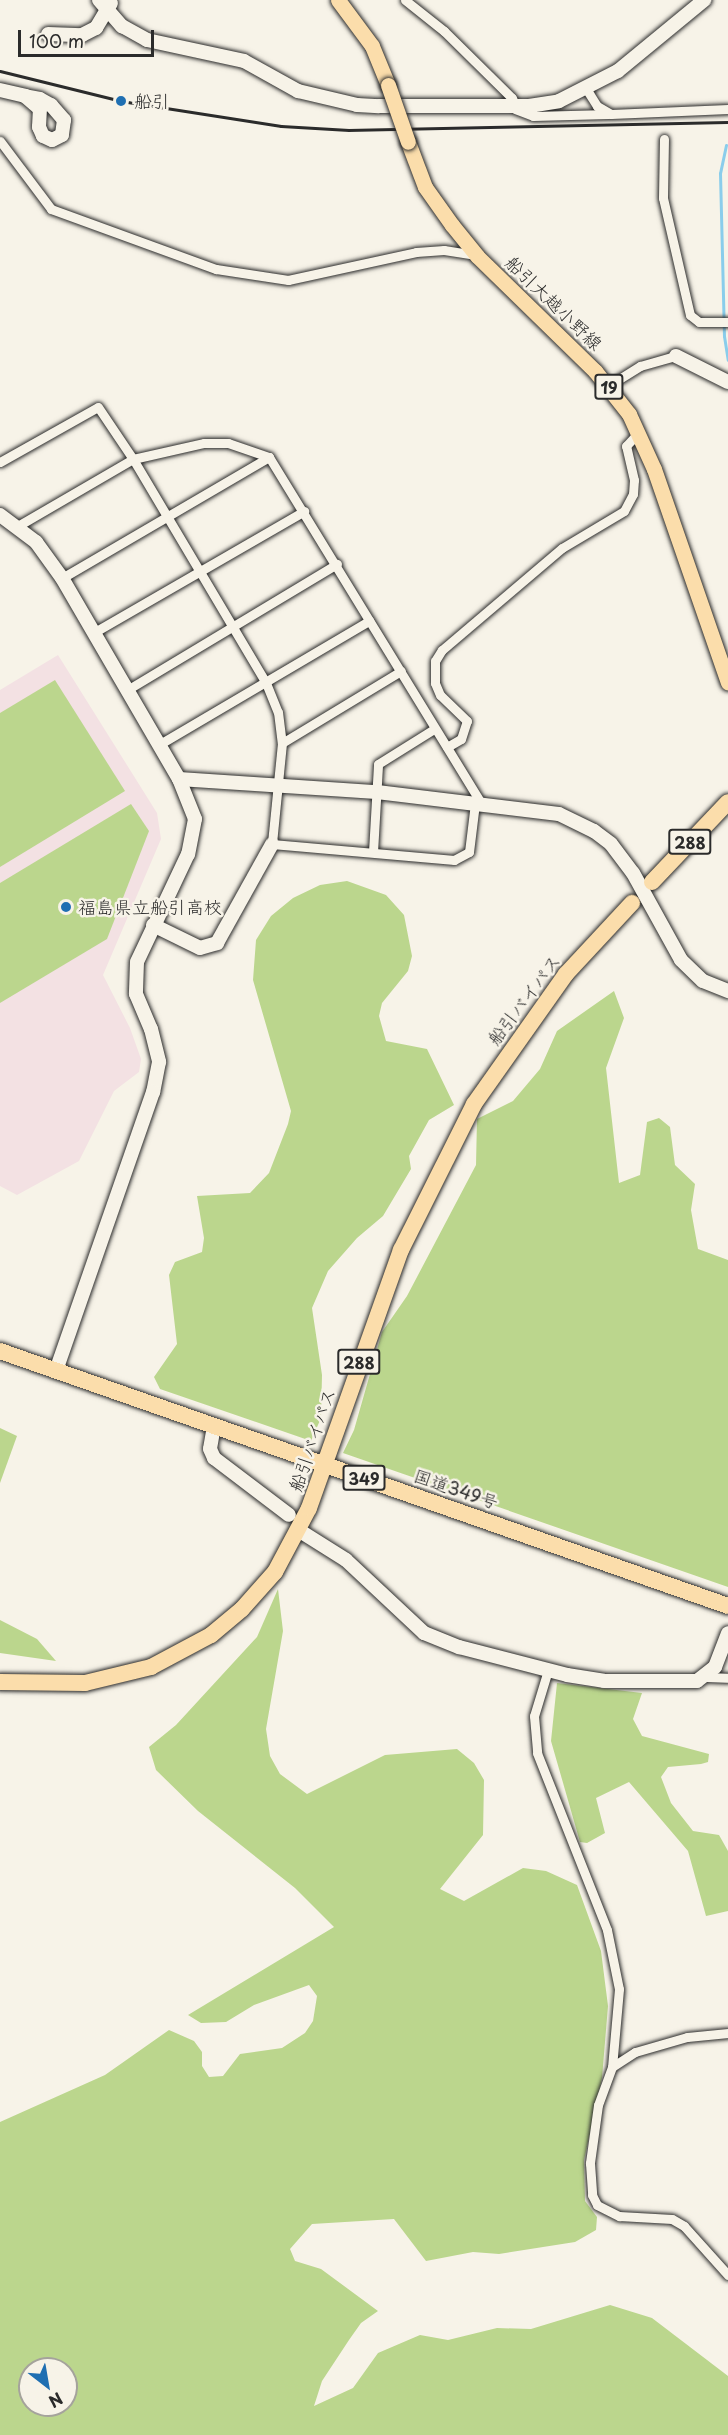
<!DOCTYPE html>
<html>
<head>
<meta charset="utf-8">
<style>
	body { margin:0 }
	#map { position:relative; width:728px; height:2435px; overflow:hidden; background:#f7f3e8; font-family:"Playpen Sans","Klee One",sans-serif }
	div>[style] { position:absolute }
	.built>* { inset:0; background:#f3e1e3 }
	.green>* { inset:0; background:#bbd68d }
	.stream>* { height:3px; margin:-1.5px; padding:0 1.5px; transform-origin:1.5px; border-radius:1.5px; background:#8acdeb }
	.roads { filter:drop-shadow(0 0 2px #2b2b2b) drop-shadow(0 0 2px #2b2b2b) }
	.street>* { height:9px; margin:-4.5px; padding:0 4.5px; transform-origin:4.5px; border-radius:4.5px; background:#f7f3e8 }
	.secondary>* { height:14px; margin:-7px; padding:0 7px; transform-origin:7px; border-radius:7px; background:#f7f3e8 }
	.primary>* { height:15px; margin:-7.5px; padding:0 7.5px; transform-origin:7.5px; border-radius:7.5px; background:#fbddab }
	.highway>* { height:16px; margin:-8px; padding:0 8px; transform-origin:8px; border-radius:8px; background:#fbddab }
	.rail>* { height:3px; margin:-1.5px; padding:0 1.5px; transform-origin:1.5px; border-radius:1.5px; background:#2b2b2b }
	.bridges { filter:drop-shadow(0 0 2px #2b2b2b) drop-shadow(0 0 2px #2b2b2b) }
	.primary-bridge>* { height:15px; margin:-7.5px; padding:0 7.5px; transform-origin:7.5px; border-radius:7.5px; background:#fbddab }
	.dots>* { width:16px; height:16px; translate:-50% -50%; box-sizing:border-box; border:3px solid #f7f3e8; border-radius:50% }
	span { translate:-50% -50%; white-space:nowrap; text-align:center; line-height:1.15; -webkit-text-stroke:5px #f7f3e8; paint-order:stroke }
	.shield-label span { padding:2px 4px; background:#f7f3e8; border:2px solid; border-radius:4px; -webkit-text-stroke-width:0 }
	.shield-label { font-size:16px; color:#2b2b2b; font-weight:700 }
	.poi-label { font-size:18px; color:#2b2b2b }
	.left { translate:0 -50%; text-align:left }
	.street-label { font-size:18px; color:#2b2b2b }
	.north { position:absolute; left:18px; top:2357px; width:60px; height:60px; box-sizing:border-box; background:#f7f3e8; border:2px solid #a5a39c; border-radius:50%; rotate:149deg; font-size:16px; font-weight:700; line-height:24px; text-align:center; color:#2b2b2b }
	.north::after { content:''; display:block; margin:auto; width:21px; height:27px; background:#1f6fb2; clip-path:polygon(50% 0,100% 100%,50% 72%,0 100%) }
	.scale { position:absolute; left:18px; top:30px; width:136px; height:27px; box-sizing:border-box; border:3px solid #2b2b2b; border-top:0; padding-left:8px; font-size:18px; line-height:21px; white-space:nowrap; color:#2b2b2b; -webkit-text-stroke:4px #f7f3e8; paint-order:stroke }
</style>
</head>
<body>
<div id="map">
	<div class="built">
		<div style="clip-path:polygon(58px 655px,157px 813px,161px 839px,103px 975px,130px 1028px,141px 1059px,139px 1072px,114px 1091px,79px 1161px,17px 1195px,0 1186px,0 690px)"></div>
	</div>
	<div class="green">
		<div style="clip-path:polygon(55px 680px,125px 791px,0 867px,0 713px)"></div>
		<div style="clip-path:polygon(131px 804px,149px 831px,107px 939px,0 1003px,0 883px)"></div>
		<div style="clip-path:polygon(347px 881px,386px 895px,404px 915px,412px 956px,408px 971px,382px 1003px,379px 1016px,386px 1041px,427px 1049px,454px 1105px,429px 1120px,409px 1156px,411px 1169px,383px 1216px,357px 1238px,328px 1271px,312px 1308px,322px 1375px,321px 1418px,311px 1441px,160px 1389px,154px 1377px,177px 1344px,169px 1275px,175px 1262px,202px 1252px,204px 1238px,197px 1196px,250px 1193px,269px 1173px,288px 1124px,291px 1111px,253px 980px,256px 940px,271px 916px,293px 898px,320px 885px)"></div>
		<div style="clip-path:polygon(614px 991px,624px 1018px,606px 1068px,619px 1183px,640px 1175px,647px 1122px,659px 1118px,670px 1127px,675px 1165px,695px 1184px,691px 1210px,698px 1249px,728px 1260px,728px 1587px,343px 1453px,354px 1430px,382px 1332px,407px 1296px,476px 1165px,477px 1119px,513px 1101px,540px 1069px,557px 1031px)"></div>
		<div style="clip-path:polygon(0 1428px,17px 1436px,0 1483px)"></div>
		<div style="clip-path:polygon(evenodd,278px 1589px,283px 1631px,266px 1729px,270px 1756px,280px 1774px,307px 1794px,385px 1755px,457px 1749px,474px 1763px,484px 1780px,483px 1835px,440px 1889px,464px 1901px,523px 1868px,546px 1871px,577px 1885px,601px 1951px,608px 2006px,602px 2078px,584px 2160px,585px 2201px,597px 2217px,596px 2230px,575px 2242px,499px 2254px,473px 2252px,426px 2261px,394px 2219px,312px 2224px,290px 2249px,295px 2261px,321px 2269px,378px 2311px,361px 2323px,349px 2340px,322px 2381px,314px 2406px,353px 2388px,378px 2353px,420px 2335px,448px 2340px,497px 2328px,531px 2329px,610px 2305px,652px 2318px,728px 2376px,728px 2435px,0 2435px,0 2122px,105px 2075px,169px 2030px,194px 2041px,202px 2052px,202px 2066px,209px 2077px,223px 2076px,240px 2054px,282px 2048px,305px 2033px,313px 2021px,317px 1996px,309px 1985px,254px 2005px,226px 2022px,201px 2023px,188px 2015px,334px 1927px,295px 1888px,198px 1811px,156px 1770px,149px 1747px,176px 1725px,257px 1637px,278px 1589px,30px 2369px,66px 2369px,66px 2405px,30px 2405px,30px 2369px)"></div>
		<div style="clip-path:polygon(0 1620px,37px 1639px,56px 1661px,0 1653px)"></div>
		<div style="clip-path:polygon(557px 1683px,642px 1693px,633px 1719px,642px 1736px,709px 1754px,708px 1762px,701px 1764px,668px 1767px,661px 1777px,671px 1803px,693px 1831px,719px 1835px,728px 1851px,728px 1911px,706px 1916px,688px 1851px,629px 1782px,596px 1798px,605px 1833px,587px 1843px,580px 1842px,551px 1741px)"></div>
	</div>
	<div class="stream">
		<div style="left:726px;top:145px;width:29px;rotate:102deg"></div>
		<div style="left:720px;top:173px;width:163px;rotate:88.6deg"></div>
		<div style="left:724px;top:336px;width:24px;rotate:81deg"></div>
	</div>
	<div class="roads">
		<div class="street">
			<div style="left:405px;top:0;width:50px;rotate:38.5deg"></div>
			<div style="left:444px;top:31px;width:95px;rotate:44.6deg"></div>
			<div style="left:512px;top:98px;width:8px;rotate:67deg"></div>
			<div style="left:587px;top:90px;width:19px;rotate:58deg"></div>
			<div style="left:597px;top:106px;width:16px;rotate:30deg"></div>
			<div style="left:611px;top:114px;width:117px;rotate:-2.4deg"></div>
			<div style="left:515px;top:109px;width:19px;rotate:21deg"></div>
			<div style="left:533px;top:116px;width:75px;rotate:-1.5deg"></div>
			<div style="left:664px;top:139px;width:59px;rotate:91deg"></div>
			<div style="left:663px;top:198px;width:120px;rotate:77deg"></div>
			<div style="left:690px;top:315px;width:11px;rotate:38deg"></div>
			<div style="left:699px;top:322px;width:29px"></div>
			<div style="left:0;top:141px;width:85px;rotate:53.1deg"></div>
			<div style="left:51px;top:209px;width:176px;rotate:20deg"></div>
			<div style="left:216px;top:269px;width:73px;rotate:8.7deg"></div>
			<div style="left:288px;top:280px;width:131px;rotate:-12.3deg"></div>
			<div style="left:416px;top:252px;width:28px;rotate:-4deg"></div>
			<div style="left:444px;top:250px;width:31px;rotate:9deg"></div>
			<div style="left:608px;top:386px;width:38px;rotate:-32deg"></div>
			<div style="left:640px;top:366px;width:37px;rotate:-16deg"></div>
			<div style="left:0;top:462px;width:112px;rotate:-29.3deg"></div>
			<div style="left:98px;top:407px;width:63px;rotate:56.1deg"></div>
			<div style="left:133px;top:459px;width:261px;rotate:59.3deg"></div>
			<div style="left:266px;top:683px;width:31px;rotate:68deg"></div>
			<div style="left:278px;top:712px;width:31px;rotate:83deg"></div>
			<div style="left:282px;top:743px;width:101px;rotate:95.7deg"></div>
			<div style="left:272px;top:844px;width:183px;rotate:5deg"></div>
			<div style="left:454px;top:860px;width:17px;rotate:-28deg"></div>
			<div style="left:469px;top:852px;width:49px;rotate:-83deg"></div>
			<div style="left:16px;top:527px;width:135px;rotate:-30.2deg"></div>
			<div style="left:133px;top:459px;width:73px;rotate:-12.7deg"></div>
			<div style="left:204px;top:443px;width:24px"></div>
			<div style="left:228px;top:443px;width:43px;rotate:18.9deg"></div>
			<div style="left:269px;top:457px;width:406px;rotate:58.5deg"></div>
			<div style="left:62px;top:578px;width:240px;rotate:-30.3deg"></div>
			<div style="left:93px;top:633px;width:244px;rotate:-30deg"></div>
			<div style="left:127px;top:690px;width:245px;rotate:-31deg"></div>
			<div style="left:282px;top:743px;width:139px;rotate:-31.2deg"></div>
			<div style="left:160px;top:744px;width:243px;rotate:-30.5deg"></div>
			<div style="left:447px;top:747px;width:16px;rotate:-30deg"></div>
			<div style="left:461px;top:739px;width:19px;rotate:-72deg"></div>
			<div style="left:467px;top:721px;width:37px;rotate:-136deg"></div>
			<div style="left:440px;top:695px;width:13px;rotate:-113deg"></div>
			<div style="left:435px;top:683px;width:22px;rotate:-90deg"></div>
			<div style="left:435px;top:661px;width:13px;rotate:-58deg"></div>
			<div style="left:442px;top:650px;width:157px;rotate:-40.4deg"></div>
			<div style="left:562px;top:548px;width:72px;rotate:-30.8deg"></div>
			<div style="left:624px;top:511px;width:19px;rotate:-62deg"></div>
			<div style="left:633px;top:494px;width:14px;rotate:-86deg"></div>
			<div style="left:634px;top:480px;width:35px;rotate:-103deg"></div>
			<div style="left:626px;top:446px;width:18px;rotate:-47deg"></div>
			<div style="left:373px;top:852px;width:88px;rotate:-86.7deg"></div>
			<div style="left:378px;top:764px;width:66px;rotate:-32deg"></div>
			<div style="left:548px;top:1670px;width:48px;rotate:106.9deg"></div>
			<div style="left:534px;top:1716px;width:37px;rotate:85deg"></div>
			<div style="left:537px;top:1753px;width:190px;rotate:68.4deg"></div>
			<div style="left:607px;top:1930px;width:60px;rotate:78.5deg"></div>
			<div style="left:619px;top:1989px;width:78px;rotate:95.1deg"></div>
			<div style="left:705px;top:1677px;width:23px;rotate:2deg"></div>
			<div style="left:728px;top:2033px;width:41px;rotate:174.4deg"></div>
			<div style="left:687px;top:2037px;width:54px;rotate:163.9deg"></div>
			<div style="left:635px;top:2052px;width:27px;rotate:147deg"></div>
			<div style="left:612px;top:2067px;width:40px;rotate:110.2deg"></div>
			<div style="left:598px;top:2105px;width:59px;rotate:97.9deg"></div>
			<div style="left:590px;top:2163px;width:32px;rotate:86deg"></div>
			<div style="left:592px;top:2195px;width:11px;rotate:63deg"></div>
			<div style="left:597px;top:2205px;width:25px;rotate:27deg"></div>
			<div style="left:619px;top:2216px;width:53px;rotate:3.2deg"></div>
			<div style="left:672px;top:2219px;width:14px;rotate:30deg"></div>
			<div style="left:684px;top:2226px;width:66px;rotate:48.1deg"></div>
		</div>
		<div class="secondary">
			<div style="left:99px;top:0;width:35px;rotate:49deg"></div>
			<div style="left:122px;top:26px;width:29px;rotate:29deg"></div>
			<div style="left:147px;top:40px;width:99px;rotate:12.2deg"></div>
			<div style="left:244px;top:61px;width:62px;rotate:29.1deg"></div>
			<div style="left:298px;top:91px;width:61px;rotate:13.3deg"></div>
			<div style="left:357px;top:105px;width:22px;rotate:3deg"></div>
			<div style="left:379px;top:106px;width:150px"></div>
			<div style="left:529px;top:106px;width:30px;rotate:-9deg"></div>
			<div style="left:559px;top:101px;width:66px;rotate:-27deg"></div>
			<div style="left:618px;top:71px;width:112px;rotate:-39.5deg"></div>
			<div style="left:48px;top:34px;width:34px;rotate:2deg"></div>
			<div style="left:82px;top:35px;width:16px;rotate:-27deg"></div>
			<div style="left:96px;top:28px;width:29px;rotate:-59deg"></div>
			<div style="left:0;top:90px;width:26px;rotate:13deg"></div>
			<div style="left:25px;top:96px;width:15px;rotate:11deg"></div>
			<div style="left:40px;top:99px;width:13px;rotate:29deg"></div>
			<div style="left:51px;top:105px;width:20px;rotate:49deg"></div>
			<div style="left:64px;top:120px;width:15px;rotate:98deg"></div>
			<div style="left:62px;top:135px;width:11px;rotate:153deg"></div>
			<div style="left:52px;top:140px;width:10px;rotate:-156deg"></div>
			<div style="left:43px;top:136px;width:10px;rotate:-114deg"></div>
			<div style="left:39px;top:127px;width:18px;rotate:-87deg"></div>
			<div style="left:40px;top:109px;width:20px;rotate:-139deg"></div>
			<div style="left:676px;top:356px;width:58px;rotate:26.6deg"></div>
			<div style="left:0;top:515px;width:45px;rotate:36.9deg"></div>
			<div style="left:36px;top:542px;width:44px;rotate:54.2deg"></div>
			<div style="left:62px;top:578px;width:233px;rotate:59.8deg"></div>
			<div style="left:179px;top:779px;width:43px;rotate:68.2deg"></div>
			<div style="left:195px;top:819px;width:36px;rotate:101deg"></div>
			<div style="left:188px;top:854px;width:119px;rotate:115.3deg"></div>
			<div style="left:137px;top:962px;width:32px;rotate:92deg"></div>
			<div style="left:136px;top:994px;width:38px;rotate:67deg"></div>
			<div style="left:151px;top:1029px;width:34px;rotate:76deg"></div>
			<div style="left:159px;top:1062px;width:31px;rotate:101deg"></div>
			<div style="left:153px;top:1092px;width:295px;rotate:109.2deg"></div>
			<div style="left:179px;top:779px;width:198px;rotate:3.8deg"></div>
			<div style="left:377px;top:792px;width:183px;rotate:6.9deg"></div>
			<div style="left:559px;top:814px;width:39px;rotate:26deg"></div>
			<div style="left:594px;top:831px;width:21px;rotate:37deg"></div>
			<div style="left:611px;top:844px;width:36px;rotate:53deg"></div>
			<div style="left:633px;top:873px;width:99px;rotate:61.1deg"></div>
			<div style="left:681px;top:960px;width:30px;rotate:44deg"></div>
			<div style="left:703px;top:981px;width:27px;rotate:22deg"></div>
			<div style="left:153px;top:925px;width:52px;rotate:26.1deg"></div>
			<div style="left:200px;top:948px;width:18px;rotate:-16deg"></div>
			<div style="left:217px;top:943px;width:113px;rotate:-60.9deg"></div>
			<div style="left:214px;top:1426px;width:23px;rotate:100deg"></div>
			<div style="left:210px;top:1449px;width:10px;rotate:66deg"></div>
			<div style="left:214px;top:1458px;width:94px;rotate:37.2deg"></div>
			<div style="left:300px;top:1531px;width:54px;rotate:32.2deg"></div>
			<div style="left:346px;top:1560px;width:107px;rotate:43.1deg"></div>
			<div style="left:424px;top:1633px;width:38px;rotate:22deg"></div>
			<div style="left:459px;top:1647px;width:112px;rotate:14.5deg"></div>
			<div style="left:567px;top:1675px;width:37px;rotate:9deg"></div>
			<div style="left:604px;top:1681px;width:93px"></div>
			<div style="left:697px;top:1681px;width:23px;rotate:-38deg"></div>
			<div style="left:715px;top:1667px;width:36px;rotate:-69deg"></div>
		</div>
		<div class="primary">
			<div style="left:338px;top:0;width:57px;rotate:53.5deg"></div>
			<div style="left:372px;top:46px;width:42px;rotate:67.7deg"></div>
			<div style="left:408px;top:142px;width:48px;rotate:69.3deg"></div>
			<div style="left:425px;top:187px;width:47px;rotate:54.6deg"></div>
			<div style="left:452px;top:225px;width:40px;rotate:51deg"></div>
			<div style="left:477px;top:256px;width:165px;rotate:44.3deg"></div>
			<div style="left:595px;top:371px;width:55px;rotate:51.7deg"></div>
			<div style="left:629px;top:414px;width:60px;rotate:65.6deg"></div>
			<div style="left:654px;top:469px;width:226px;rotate:70.9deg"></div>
		</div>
		<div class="highway">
			<div style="left:652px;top:882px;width:110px;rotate:-46.5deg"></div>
			<div style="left:0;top:1351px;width:771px;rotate:19.3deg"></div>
			<div style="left:0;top:1682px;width:85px;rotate:0.7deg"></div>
			<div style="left:85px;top:1683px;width:68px;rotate:-13.6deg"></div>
			<div style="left:151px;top:1667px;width:68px;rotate:-28.1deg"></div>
			<div style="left:211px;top:1635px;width:40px;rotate:-40deg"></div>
			<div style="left:242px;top:1609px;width:50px;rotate:-48.3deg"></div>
			<div style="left:275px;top:1572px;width:72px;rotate:-62deg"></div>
			<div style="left:309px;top:1508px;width:274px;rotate:-70.4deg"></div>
			<div style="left:401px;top:1250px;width:163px;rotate:-63.4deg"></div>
			<div style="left:474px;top:1104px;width:159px;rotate:-54.7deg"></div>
			<div style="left:566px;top:974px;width:97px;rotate:-47.1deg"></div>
		</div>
	</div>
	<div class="rail">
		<div style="left:0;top:71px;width:125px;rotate:13.9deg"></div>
		<div style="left:121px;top:101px;width:162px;rotate:8.9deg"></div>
		<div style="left:281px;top:126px;width:68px;rotate:3.4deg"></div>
		<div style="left:349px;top:130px;width:379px;rotate:-1.2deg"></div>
	</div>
	<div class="bridges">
		<div class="primary-bridge">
			<div style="left:388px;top:85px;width:60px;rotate:70.7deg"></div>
		</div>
	</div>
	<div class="dots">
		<div style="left:121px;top:101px;background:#1f6fb2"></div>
		<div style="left:66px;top:907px;background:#1f6fb2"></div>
	</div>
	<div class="shield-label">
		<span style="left:609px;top:387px">19</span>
		<span style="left:690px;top:842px">288</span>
		<span style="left:359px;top:1362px">288</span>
		<span style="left:364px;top:1478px">349</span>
	</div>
	<div class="poi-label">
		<span class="left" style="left:134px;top:101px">船引</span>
		<span class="left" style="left:78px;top:907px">福島県立船引高校</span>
	</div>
	<div class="street-label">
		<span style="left:554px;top:303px;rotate:44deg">船引大越小野線</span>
		<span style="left:524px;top:1000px;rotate:-53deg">船引バイパス</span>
		<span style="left:312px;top:1440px;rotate:-71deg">船引バイパス</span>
		<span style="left:456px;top:1489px;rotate:19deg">国道349号</span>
	</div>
	<div class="north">N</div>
	<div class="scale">100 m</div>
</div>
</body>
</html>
